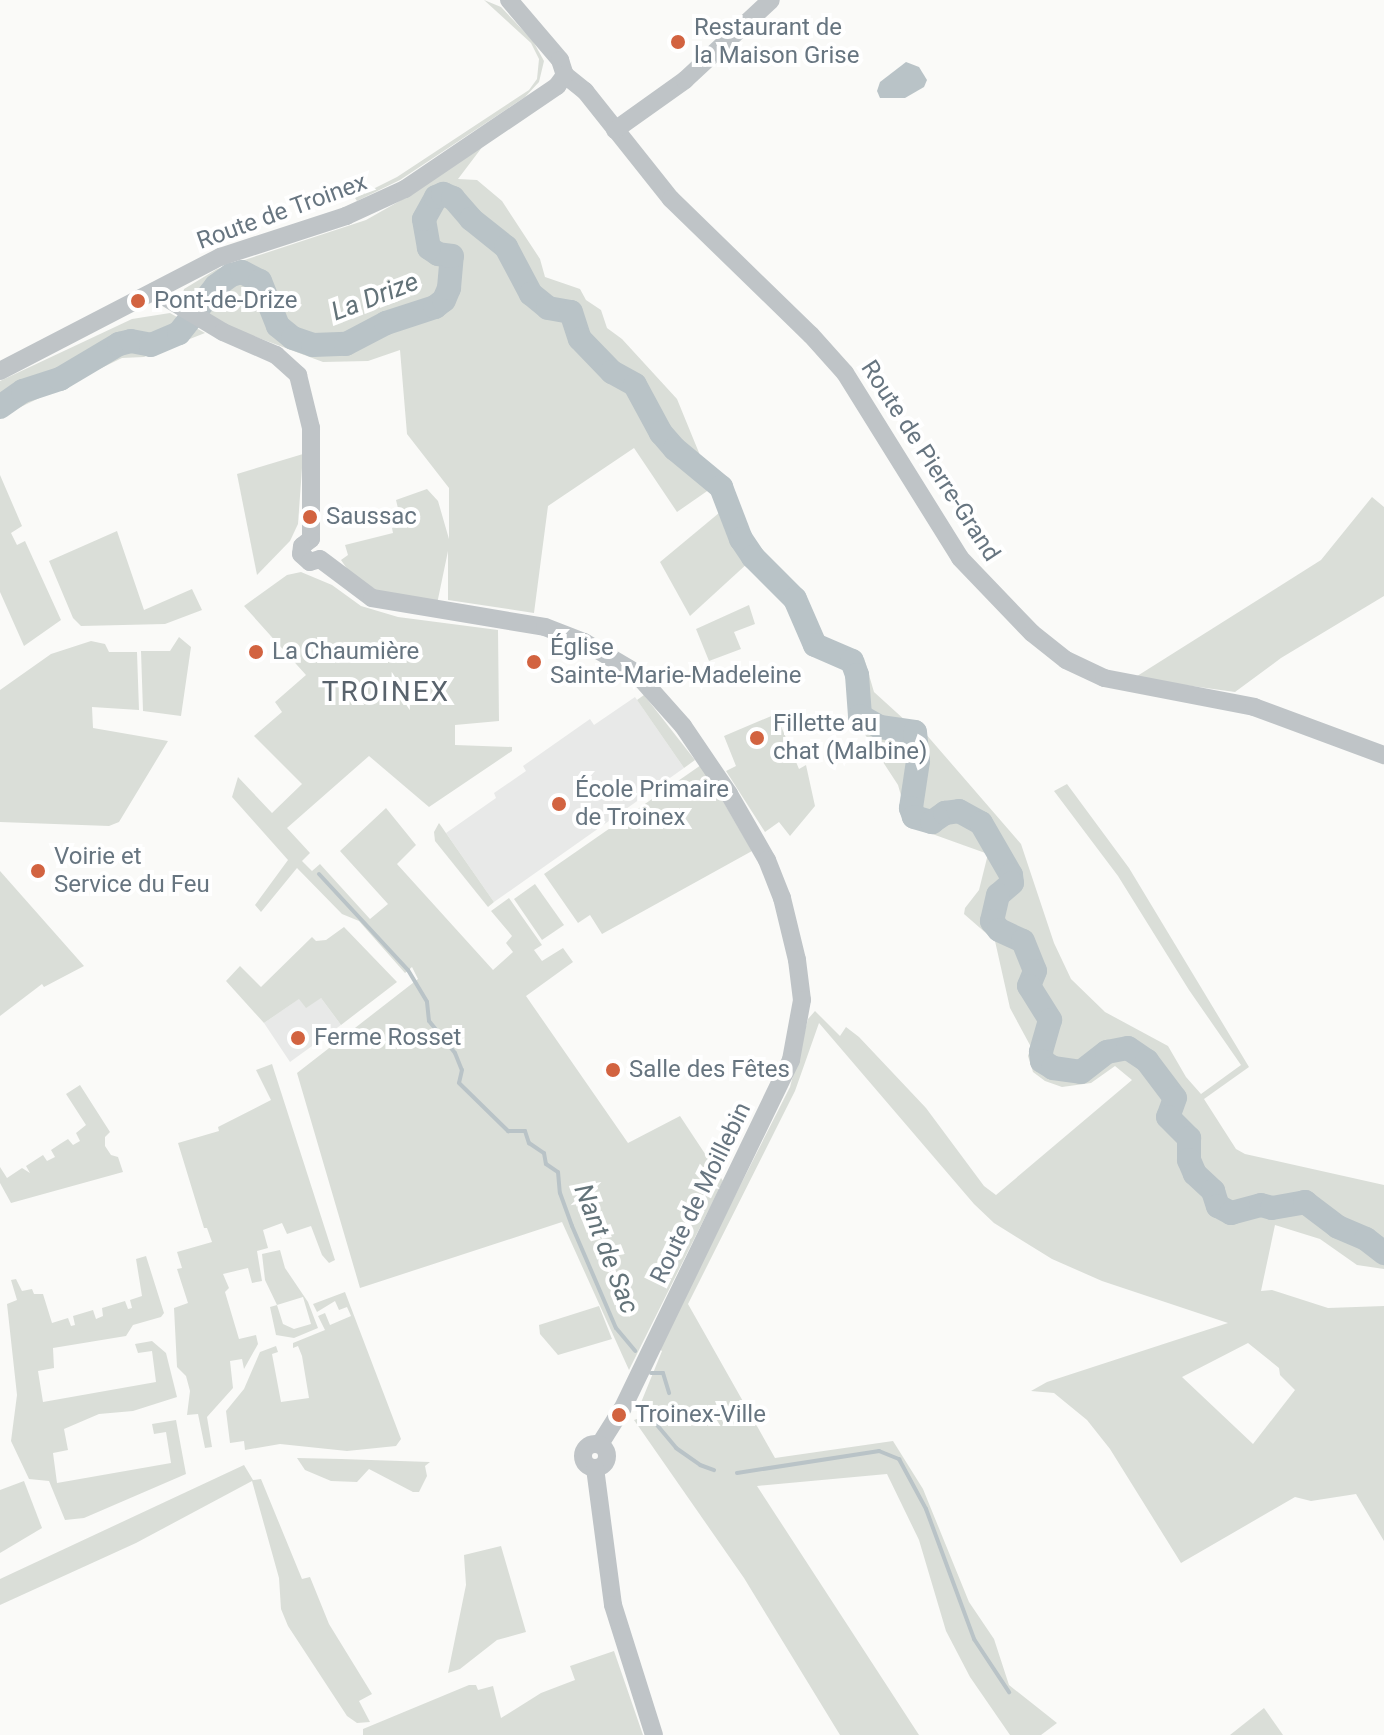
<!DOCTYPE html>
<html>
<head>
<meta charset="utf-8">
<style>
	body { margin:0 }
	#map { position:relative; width:1384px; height:1735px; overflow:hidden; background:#fafaf8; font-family:Roboto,sans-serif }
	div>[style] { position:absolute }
	.built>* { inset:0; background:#e8e9e8 }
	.green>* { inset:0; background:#daded8 }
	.water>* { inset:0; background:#b9c3c7 }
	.stream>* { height:4px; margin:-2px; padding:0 2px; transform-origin:2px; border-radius:2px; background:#b9c3c7 }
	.river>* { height:24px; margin:-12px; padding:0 12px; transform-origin:12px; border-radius:12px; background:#b9c3c7 }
	.tertiary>* { height:18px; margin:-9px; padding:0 9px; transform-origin:9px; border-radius:9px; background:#bfc4c7 }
	.tertiary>.ring { margin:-9px; padding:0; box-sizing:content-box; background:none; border:18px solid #bfc4c7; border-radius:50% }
	.dots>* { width:22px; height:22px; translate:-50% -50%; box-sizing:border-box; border:4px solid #fff; border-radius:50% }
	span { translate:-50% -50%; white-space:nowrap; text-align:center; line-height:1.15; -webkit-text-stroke:8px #fff; paint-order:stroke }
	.poi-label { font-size:24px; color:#677580 }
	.left { translate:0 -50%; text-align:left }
	.street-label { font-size:24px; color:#677580 }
	.water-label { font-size:26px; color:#637379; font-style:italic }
	.quarter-label { font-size:28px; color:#59636c; letter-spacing:2px }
</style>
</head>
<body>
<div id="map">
	<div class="built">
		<div style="clip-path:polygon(635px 697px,684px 768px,494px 902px,446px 833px,496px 798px,494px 793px,526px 771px,523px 766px,590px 719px,594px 725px)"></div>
		<div style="clip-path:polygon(300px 998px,321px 998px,341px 1025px,290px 1062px,264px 1023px)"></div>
	</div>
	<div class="green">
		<div style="clip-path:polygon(484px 0,501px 7px,533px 41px,544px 61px,539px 82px,525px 97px,400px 180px,357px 201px,355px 198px,397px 177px,529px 90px,537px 79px,539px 59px,531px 43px)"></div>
		<div style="clip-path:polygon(483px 146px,458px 179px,477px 180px,502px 201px,540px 259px,545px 277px,580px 289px,586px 300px,601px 310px,607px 328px,622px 339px,677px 399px,713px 487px,677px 512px,634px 448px,548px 506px,534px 613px,448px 600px,448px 551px,437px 604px,386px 596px,352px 576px,341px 560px,348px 555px,345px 545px,393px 533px,392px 528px,402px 525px,396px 500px,427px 489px,438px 501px,449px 539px,449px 488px,407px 434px,400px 350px,368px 361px,323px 362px,232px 328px,182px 298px,184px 289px,217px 269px,366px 220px,412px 194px)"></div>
		<div style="clip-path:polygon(170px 313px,205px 333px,144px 357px,122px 358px,0 417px,0 381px,132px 319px)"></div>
		<div style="clip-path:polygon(303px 454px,298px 524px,290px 541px,257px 575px,237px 474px)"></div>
		<div style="clip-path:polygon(0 475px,22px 526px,11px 533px,17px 545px,25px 541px,61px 620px,24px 646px,0 592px)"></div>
		<div style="clip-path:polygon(1372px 497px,1384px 507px,1384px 596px,1281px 658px,1235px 692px,1134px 678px,1321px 560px)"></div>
		<div style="clip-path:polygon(725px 508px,749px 562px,690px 616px,660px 562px)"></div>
		<div style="clip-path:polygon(117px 531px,144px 610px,192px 589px,202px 610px,165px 624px,81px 626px,73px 618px,49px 561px)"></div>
		<div style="clip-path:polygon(301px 572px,332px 585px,361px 606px,398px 617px,498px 630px,499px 721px,455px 725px,455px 745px,512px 747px,512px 751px,429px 807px,369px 756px,287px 828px,310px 853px,302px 861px,312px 871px,320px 864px,370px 919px,388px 904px,340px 851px,386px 808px,416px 845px,397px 864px,493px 970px,513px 952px,506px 943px,512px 936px,491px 911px,509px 898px,542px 945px,534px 950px,542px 961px,563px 948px,573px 962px,526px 996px,628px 1143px,680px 1116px,723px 1181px,629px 1370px,562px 1222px,360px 1288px,297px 1073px,418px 979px,412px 967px,405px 973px,359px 921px,342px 914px,297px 868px,261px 912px,255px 905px,288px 860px,232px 797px,238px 777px,272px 813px,302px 784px,254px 736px,282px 712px,275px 702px,306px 675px,244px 606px,287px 575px)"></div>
		<div style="clip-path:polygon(749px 605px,755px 624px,734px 632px,741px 649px,709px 661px,696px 629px)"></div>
		<div style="clip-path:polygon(179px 637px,191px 647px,181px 716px,143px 711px,141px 651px,170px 651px)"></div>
		<div style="clip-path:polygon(91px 641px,105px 644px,109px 652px,137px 652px,139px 710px,92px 707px,93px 728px,168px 741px,119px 822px,109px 826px,0 822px,0 690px,51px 654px)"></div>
		<div style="clip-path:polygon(evenodd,855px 655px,864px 658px,874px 692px,907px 722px,918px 725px,1021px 844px,1054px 943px,1071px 979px,1105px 1012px,1168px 1046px,1186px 1077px,1201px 1094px,1241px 1065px,1189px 990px,1118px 876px,1054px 791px,1067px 784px,1129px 868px,1249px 1067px,1204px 1099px,1236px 1149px,1245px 1154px,1384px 1185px,1384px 1269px,1357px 1265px,1320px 1239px,1275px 1225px,1261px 1291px,1272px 1290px,1328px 1308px,1384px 1306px,1384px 1541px,1356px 1494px,1311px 1501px,1295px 1497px,1181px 1563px,1110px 1449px,1087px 1420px,1054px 1393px,1031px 1391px,1047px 1382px,1228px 1323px,1102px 1281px,1052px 1259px,994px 1223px,974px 1204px,819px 1023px,795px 1091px,688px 1304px,775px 1458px,893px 1441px,923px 1489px,969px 1602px,994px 1639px,1009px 1685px,1057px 1723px,1041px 1735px,1010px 1735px,970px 1677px,946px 1631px,919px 1540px,887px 1474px,757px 1486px,919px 1735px,840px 1735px,744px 1578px,634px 1420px,645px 1416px,661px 1422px,668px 1415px,640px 1405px,662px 1351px,658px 1348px,790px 1087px,808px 1019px,815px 1011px,840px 1036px,846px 1027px,859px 1037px,926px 1108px,984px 1186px,996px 1195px,1132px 1080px,1115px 1066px,1091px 1083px,1062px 1087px,1045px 1081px,1033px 1072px,1028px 1056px,1031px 1047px,1010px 1008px,995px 941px,964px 914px,965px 908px,979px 890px,988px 854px,924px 831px,908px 820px,898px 785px,851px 713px,846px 661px,855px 655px,1248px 1343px,1279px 1368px,1280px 1375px,1295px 1390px,1253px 1444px,1182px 1377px,1248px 1343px)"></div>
		<div style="clip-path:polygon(644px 695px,695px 760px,684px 768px,637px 700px)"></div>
		<div style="clip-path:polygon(776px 714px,799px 769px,806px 765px,815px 806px,790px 836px,779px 822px,765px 832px,726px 771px,736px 766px,724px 736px)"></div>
		<div style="clip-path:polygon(701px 765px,711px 781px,712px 790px,720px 796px,752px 851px,602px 934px,590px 915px,578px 923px,544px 874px)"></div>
		<div style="clip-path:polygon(439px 823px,494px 902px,488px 907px,435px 841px,434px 832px)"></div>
		<div style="clip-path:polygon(0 871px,84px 966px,44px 987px,42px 984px,0 1016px)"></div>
		<div style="clip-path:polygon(535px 884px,564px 925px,542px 940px,514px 899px)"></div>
		<div style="clip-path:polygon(344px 927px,397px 982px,341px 1025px,321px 998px,306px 1008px,299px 999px,264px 1023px,226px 981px,240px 966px,261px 987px,312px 937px,316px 941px,326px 940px)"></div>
		<div style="clip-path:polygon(272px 1064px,335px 1260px,329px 1263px,322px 1255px,311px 1226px,287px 1234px,282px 1223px,263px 1230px,268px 1248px,257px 1251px,262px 1281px,252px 1283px,248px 1268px,223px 1274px,229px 1288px,225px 1292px,239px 1339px,256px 1335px,258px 1344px,244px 1369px,242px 1359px,230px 1361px,233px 1388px,207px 1417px,212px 1447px,205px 1448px,198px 1414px,187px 1415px,190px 1391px,186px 1376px,177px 1367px,174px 1308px,188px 1303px,177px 1269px,182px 1268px,177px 1252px,212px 1242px,207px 1228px,204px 1228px,178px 1143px,219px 1131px,218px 1127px,271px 1100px,256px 1070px)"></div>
		<div style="clip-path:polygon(80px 1085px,110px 1132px,105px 1137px,105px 1146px,111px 1155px,118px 1157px,123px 1172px,11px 1203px,0 1183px,0 1167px,7px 1178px,22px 1168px,30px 1173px,26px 1166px,43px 1155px,47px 1161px,55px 1157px,51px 1150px,60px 1144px,68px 1139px,73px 1145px,80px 1141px,76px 1133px,86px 1125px,66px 1094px)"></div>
		<div style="clip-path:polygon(evenodd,280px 1250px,285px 1268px,308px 1302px,318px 1328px,294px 1338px,276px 1335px,270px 1307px,277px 1305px,265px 1280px,262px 1254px,280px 1250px,303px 1297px,311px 1324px,294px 1329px,283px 1324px,277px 1305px,303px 1297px)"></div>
		<div style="clip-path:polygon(146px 1256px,164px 1313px,161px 1317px,133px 1325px,126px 1336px,53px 1348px,54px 1368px,38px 1371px,43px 1402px,156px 1382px,152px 1351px,138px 1353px,135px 1344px,152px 1341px,166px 1353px,177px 1397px,133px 1411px,99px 1414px,64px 1429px,68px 1450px,53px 1453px,57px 1483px,171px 1463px,166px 1432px,154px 1434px,152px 1424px,176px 1420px,186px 1474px,84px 1518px,65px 1520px,49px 1481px,29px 1479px,11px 1441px,17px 1395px,7px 1304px,17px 1300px,11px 1280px,16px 1279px,22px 1291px,32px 1289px,34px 1294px,43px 1294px,52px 1323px,68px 1318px,71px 1326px,75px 1325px,73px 1316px,93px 1310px,96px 1319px,103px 1316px,102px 1308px,125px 1301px,128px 1309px,132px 1308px,130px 1300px,142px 1296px,136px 1259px)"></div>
		<div style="clip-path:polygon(345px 1292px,401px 1439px,396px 1446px,347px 1451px,280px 1444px,245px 1450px,244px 1441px,230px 1443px,226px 1411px,244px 1389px,260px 1352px,276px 1346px,278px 1352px,272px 1354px,281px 1402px,309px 1398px,302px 1356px,298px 1346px,293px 1348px,293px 1343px,325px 1330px,318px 1316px,325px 1313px,330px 1325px,351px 1316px,347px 1307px,339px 1310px,335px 1301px,317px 1312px,313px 1304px)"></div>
		<div style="clip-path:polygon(599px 1306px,612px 1339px,558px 1355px,540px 1334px,539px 1325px)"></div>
		<div style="clip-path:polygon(297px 1458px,341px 1459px,430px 1462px,425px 1466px,427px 1476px,419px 1492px,413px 1492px,369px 1469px,357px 1482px,331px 1481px,305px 1470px)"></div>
		<div style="clip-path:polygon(244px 1465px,253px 1480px,261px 1479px,302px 1579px,310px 1577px,329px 1624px,372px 1694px,359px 1701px,370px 1722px,357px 1723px,347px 1716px,288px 1626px,281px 1609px,279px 1578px,252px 1481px,136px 1543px,0 1605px,0 1579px)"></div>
		<div style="clip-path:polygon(24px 1481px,42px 1528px,0 1553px,0 1490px)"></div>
		<div style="clip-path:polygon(501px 1546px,526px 1632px,497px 1640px,460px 1669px,448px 1673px,466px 1585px,464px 1555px)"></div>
		<div style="clip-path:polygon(614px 1651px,643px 1735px,363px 1735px,363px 1729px,469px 1685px,476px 1685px,478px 1690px,493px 1686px,501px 1718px,541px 1693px,575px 1680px,570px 1666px)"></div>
		<div style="clip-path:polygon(1264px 1708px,1283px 1735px,1230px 1735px)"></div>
	</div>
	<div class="water">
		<div style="clip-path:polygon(906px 62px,919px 67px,927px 80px,924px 87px,905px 98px,880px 98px,877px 91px,880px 82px)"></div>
	</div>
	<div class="stream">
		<div style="left:319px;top:874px;width:131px;rotate:47.2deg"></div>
		<div style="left:408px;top:970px;width:37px;rotate:59deg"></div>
		<div style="left:427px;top:1002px;width:19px;rotate:84deg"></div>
		<div style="left:429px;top:1021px;width:41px;rotate:50.9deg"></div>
		<div style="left:455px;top:1053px;width:18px;rotate:68deg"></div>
		<div style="left:462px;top:1070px;width:13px;rotate:103deg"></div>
		<div style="left:459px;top:1083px;width:69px;rotate:44.4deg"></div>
		<div style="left:508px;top:1131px;width:17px"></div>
		<div style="left:525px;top:1131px;width:13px;rotate:72deg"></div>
		<div style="left:529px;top:1143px;width:18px;rotate:34deg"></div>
		<div style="left:544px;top:1153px;width:11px;rotate:80deg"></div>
		<div style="left:546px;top:1164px;width:14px;rotate:34deg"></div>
		<div style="left:558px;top:1172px;width:21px;rotate:85deg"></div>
		<div style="left:560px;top:1193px;width:35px;rotate:70deg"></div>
		<div style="left:572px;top:1226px;width:111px;rotate:66.7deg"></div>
		<div style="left:616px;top:1328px;width:30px;rotate:50deg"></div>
		<div style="left:651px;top:1373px;width:12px"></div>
		<div style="left:663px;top:1373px;width:21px;rotate:73deg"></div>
		<div style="left:657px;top:1425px;width:30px;rotate:50deg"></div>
		<div style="left:676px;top:1448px;width:29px;rotate:35deg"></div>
		<div style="left:700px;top:1465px;width:15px;rotate:20deg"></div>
		<div style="left:737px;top:1473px;width:144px;rotate:-8.8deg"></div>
		<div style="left:879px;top:1451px;width:22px;rotate:22deg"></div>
		<div style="left:899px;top:1459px;width:57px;rotate:61.6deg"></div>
		<div style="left:926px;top:1509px;width:139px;rotate:69.7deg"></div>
		<div style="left:974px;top:1639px;width:64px;rotate:56.6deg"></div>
	</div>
	<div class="river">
		<div style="left:0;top:407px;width:28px;rotate:-35deg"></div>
		<div style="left:23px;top:391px;width:39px;rotate:-18deg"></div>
		<div style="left:60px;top:379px;width:69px;rotate:-30.7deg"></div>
		<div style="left:119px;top:344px;width:12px;rotate:-14deg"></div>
		<div style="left:131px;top:341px;width:20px;rotate:11deg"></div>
		<div style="left:151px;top:345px;width:30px;rotate:-23deg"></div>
		<div style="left:179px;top:333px;width:60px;rotate:-51.8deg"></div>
		<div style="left:216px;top:286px;width:19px;rotate:-36deg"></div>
		<div style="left:231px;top:275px;width:11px;rotate:-15deg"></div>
		<div style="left:242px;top:272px;width:20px;rotate:27deg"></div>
		<div style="left:260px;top:281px;width:48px;rotate:68.2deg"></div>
		<div style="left:278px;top:326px;width:19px;rotate:39deg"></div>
		<div style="left:293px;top:338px;width:21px;rotate:19deg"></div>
		<div style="left:313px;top:345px;width:33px;rotate:-2deg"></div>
		<div style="left:346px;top:344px;width:45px;rotate:-27.7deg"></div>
		<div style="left:386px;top:323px;width:52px;rotate:-18.1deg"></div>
		<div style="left:435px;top:307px;width:11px;rotate:-38deg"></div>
		<div style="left:444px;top:300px;width:13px;rotate:-67deg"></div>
		<div style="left:449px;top:288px;width:32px;rotate:-85deg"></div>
		<div style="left:452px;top:256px;width:14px;rotate:-172deg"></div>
		<div style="left:438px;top:254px;width:11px;rotate:-146deg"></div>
		<div style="left:429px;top:248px;width:29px;rotate:-100deg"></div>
		<div style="left:424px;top:219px;width:25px;rotate:-61deg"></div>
		<div style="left:436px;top:197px;width:8px;rotate:-23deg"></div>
		<div style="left:443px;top:194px;width:11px;rotate:22deg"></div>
		<div style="left:453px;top:198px;width:28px;rotate:49deg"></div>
		<div style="left:471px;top:219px;width:45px;rotate:38.7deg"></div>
		<div style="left:506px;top:247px;width:53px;rotate:62deg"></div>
		<div style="left:531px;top:294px;width:22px;rotate:39deg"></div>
		<div style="left:548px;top:308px;width:23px;rotate:10deg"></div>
		<div style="left:571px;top:312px;width:28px;rotate:72deg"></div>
		<div style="left:580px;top:339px;width:46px;rotate:45.9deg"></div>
		<div style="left:612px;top:372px;width:26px;rotate:29deg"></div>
		<div style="left:635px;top:385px;width:55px;rotate:61.6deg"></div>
		<div style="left:661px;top:433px;width:21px;rotate:49deg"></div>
		<div style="left:675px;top:449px;width:60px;rotate:39.6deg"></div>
		<div style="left:721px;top:487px;width:56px;rotate:69deg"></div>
		<div style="left:741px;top:539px;width:22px;rotate:56deg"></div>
		<div style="left:753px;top:557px;width:59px;rotate:45deg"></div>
		<div style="left:795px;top:599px;width:50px;rotate:66.5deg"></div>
		<div style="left:815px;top:645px;width:40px;rotate:23.4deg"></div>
		<div style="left:852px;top:661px;width:15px;rotate:70deg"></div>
		<div style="left:857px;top:675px;width:41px;rotate:85.8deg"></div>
		<div style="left:860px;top:716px;width:23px;rotate:29deg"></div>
		<div style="left:880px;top:727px;width:35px;rotate:8deg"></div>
		<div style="left:915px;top:732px;width:29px;rotate:84deg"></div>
		<div style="left:918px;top:761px;width:48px;rotate:98.5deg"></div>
		<div style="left:911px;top:808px;width:9px;rotate:72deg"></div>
		<div style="left:914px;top:817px;width:19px;rotate:16deg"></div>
		<div style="left:932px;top:822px;width:16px;rotate:-35deg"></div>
		<div style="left:945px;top:813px;width:14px;rotate:-8deg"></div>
		<div style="left:959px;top:811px;width:25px;rotate:29deg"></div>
		<div style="left:981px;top:823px;width:60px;rotate:60deg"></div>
		<div style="left:1011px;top:875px;width:8px;rotate:83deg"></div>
		<div style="left:1012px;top:883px;width:18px;rotate:139deg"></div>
		<div style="left:998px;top:895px;width:27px;rotate:103deg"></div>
		<div style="left:992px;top:921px;width:11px;rotate:52deg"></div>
		<div style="left:999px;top:930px;width:26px;rotate:25deg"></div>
		<div style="left:1023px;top:941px;width:32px;rotate:68deg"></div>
		<div style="left:1035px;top:971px;width:16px;rotate:112deg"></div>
		<div style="left:1029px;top:986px;width:40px;rotate:58deg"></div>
		<div style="left:1050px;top:1020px;width:33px;rotate:106deg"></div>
		<div style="left:1041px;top:1052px;width:9px;rotate:84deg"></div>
		<div style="left:1042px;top:1061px;width:13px;rotate:32deg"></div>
		<div style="left:1053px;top:1068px;width:28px;rotate:8deg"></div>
		<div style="left:1081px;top:1072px;width:33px;rotate:-38deg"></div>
		<div style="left:1107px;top:1052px;width:21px;rotate:-11deg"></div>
		<div style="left:1128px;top:1048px;width:23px;rotate:34deg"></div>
		<div style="left:1147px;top:1061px;width:46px;rotate:52.9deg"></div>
		<div style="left:1175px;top:1098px;width:20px;rotate:110deg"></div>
		<div style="left:1168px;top:1117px;width:30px;rotate:45deg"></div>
		<div style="left:1189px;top:1138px;width:22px;rotate:90deg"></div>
		<div style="left:1189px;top:1160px;width:15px;rotate:67deg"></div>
		<div style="left:1195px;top:1174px;width:25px;rotate:43deg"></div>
		<div style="left:1213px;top:1191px;width:16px;rotate:72deg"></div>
		<div style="left:1218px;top:1206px;width:15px;rotate:28deg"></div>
		<div style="left:1231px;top:1213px;width:31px;rotate:-15deg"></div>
		<div style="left:1261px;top:1205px;width:11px;rotate:15deg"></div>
		<div style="left:1272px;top:1208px;width:34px;rotate:-10deg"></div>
		<div style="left:1305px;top:1202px;width:41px;rotate:37.1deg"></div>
		<div style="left:1338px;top:1227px;width:30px;rotate:23deg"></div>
		<div style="left:1366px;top:1239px;width:23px;rotate:38deg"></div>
	</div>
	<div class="tertiary">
		<div style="left:509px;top:0;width:79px;rotate:49.6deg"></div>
		<div style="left:560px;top:60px;width:16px;rotate:72deg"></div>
		<div style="left:565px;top:75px;width:26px;rotate:39deg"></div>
		<div style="left:585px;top:91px;width:138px;rotate:51.5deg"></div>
		<div style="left:671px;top:199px;width:195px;rotate:44.2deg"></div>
		<div style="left:811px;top:335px;width:51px;rotate:48.2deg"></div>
		<div style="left:845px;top:373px;width:218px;rotate:58.1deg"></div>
		<div style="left:960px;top:558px;width:104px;rotate:46.2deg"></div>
		<div style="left:1032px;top:633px;width:43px;rotate:38.5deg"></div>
		<div style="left:1066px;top:660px;width:42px;rotate:25.3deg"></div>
		<div style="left:1104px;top:678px;width:153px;rotate:10.9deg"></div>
		<div style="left:1254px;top:707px;width:139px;rotate:20.3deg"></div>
		<div style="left:615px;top:130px;width:86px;rotate:-35.5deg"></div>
		<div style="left:685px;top:80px;width:117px;rotate:-42.9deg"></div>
		<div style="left:155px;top:291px;width:79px;rotate:31.1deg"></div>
		<div style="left:223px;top:332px;width:58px;rotate:23.5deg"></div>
		<div style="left:276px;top:355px;width:30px;rotate:42deg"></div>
		<div style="left:298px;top:375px;width:55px;rotate:76.2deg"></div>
		<div style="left:311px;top:428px;width:111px;rotate:90deg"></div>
		<div style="left:0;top:371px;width:248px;rotate:-27.4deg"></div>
		<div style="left:220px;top:257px;width:133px;rotate:-18deg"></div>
		<div style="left:346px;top:216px;width:65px;rotate:-24.6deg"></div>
		<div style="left:405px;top:189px;width:184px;rotate:-34.1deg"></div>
		<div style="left:557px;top:86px;width:14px;rotate:-54deg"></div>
		<div style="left:311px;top:539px;width:11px;rotate:142deg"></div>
		<div style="left:302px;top:546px;width:8px;rotate:97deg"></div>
		<div style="left:301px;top:554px;width:12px;rotate:42deg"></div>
		<div style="left:310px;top:562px;width:10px;rotate:-17deg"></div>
		<div style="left:320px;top:559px;width:65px;rotate:36.9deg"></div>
		<div style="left:372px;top:598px;width:175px;rotate:9.5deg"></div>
		<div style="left:545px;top:627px;width:42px;rotate:21deg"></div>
		<div style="left:584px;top:642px;width:59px;rotate:30.5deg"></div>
		<div style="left:635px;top:672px;width:72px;rotate:48.4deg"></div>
		<div style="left:683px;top:726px;width:82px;rotate:55.9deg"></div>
		<div style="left:729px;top:794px;width:76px;rotate:60.1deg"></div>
		<div style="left:767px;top:860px;width:41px;rotate:68.5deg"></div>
		<div style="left:782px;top:898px;width:64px;rotate:76.4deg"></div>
		<div style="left:797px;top:960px;width:40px;rotate:82.9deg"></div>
		<div style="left:802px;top:1000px;width:61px;rotate:100.4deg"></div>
		<div style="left:791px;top:1060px;width:388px;rotate:115.8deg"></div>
		<div style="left:622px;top:1409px;width:41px;rotate:122.2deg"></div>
		<div class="ring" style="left:583px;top:1444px;width:6px;height:6px"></div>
		<div style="left:595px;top:1468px;width:138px;rotate:82.5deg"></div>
		<div style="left:613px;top:1605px;width:136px;rotate:72.5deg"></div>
	</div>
	<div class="dots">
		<div style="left:678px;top:42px;background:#d26340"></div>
		<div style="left:138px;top:301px;background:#d26340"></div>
		<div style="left:310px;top:517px;background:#d26340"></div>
		<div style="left:256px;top:652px;background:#d26340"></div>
		<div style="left:534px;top:662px;background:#d26340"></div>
		<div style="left:757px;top:738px;background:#d26340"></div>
		<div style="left:559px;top:804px;background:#d26340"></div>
		<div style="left:38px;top:871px;background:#d26340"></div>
		<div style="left:298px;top:1038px;background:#d26340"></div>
		<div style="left:613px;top:1070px;background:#d26340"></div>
		<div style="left:619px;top:1415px;background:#d26340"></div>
	</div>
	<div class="poi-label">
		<span class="left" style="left:694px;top:42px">Restaurant de<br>la Maison Grise</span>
		<span class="left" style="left:154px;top:301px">Pont-de-Drize</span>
		<span class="left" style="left:326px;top:517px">Saussac</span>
		<span class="left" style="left:550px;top:662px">Église<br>Sainte-Marie-Madeleine</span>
		<span class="left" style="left:272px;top:652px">La Chaumière</span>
		<span class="left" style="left:773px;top:738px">Fillette au<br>chat (Malbine)</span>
		<span class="left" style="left:575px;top:804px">École Primaire<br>de Troinex</span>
		<span class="left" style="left:54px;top:871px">Voirie et<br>Service du Feu</span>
		<span class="left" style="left:314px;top:1038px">Ferme Rosset</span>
		<span class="left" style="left:629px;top:1070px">Salle des Fêtes</span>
		<span class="left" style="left:635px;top:1415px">Troinex-Ville</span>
	</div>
	<div class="street-label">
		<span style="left:282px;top:212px;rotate:-20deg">Route de Troinex</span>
		<span style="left:930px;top:461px;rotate:57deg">Route de Pierre-Grand</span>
		<span style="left:701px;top:1193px;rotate:-64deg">Route de Moillebin</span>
	</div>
	<div class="water-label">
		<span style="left:375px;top:297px;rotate:-21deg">La Drize</span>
		<span style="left:606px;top:1249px;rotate:69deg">Nant de Sac</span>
	</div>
	<div class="quarter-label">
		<span style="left:386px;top:692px">TROINEX</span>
	</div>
</div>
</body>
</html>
